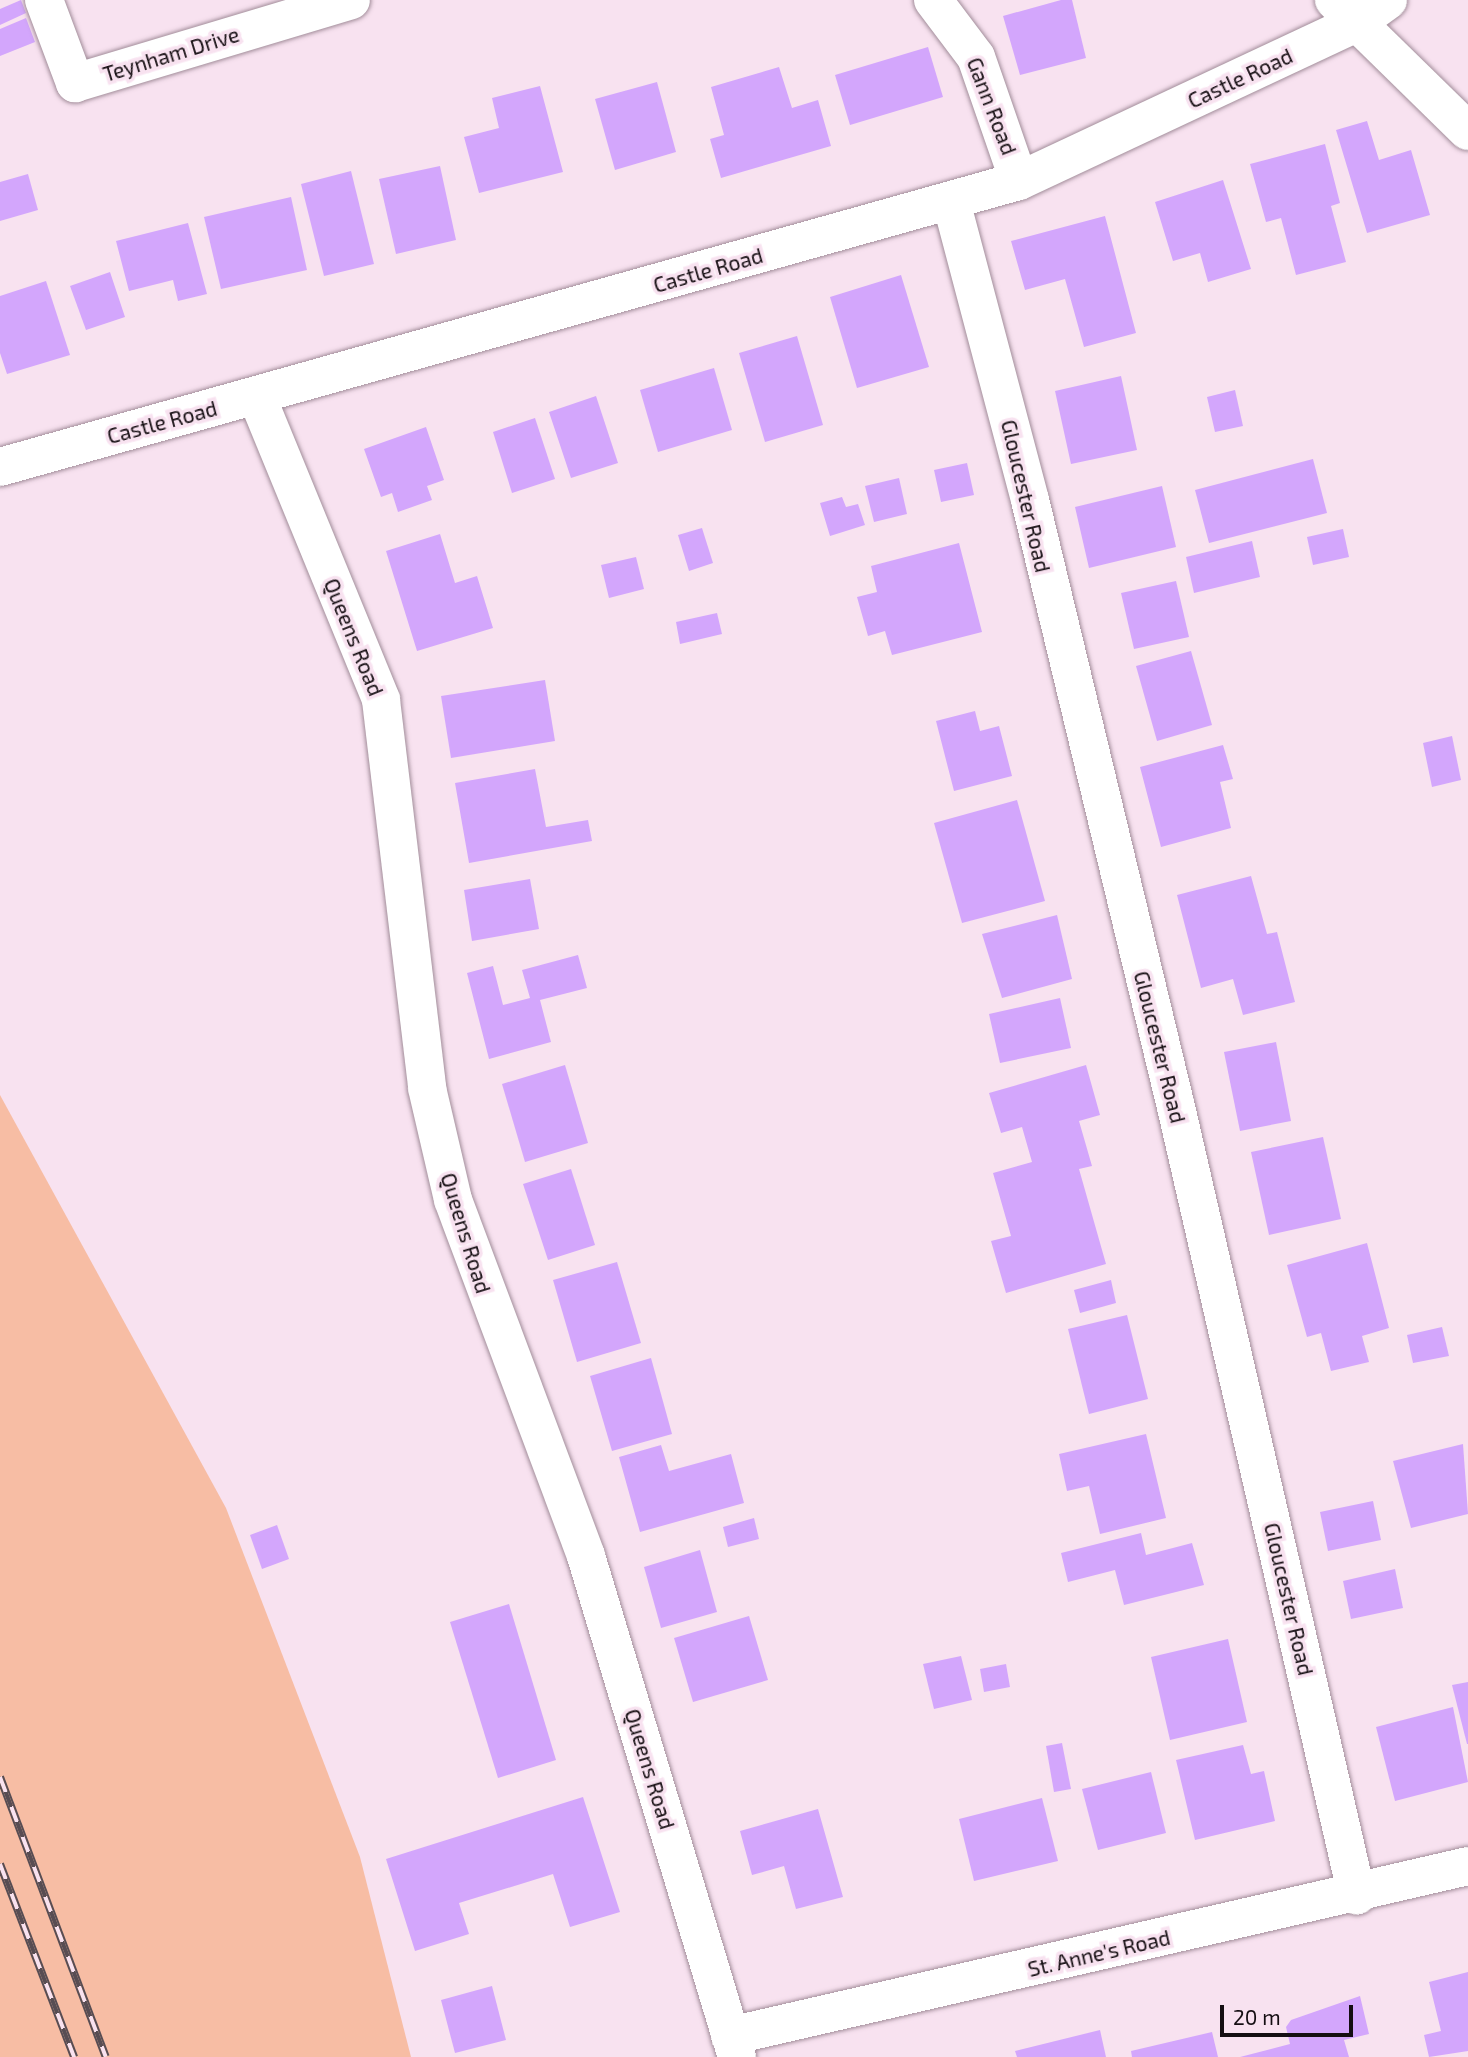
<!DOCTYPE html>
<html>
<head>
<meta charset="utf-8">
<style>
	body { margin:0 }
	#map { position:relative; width:1468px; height:2057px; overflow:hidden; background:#f8e2f0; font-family:"Exo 2",sans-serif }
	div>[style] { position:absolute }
	.green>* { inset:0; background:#f7bda4 }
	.building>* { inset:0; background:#d3a6fc }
	.roads { filter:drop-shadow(0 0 2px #a28d9a) drop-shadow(0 0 2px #a28d9a) }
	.minor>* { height:38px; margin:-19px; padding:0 19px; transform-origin:19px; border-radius:19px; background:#fff }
	.rail>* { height:8px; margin-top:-4px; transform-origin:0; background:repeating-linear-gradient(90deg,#f8e2f0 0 16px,#584d53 0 32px); box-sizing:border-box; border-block:2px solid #584d53 }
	span { translate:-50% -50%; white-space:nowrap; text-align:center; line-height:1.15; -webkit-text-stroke:7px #f8e2f0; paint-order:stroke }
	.street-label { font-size:21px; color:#150e12 }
	.scale { position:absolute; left:1220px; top:2005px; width:133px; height:32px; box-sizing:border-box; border:4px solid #150e12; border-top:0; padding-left:9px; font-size:21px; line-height:24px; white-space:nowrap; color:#150e12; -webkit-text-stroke:5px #f8e2f0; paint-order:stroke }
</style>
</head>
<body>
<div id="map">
	<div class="green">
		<div style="clip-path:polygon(0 1095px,226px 1508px,360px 1857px,411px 2057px,0 2057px)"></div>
	</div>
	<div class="building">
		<div style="clip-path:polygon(21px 0,26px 13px,0 25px,0 9px)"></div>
		<div style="clip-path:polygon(1061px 0,1072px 0,1086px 58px,1020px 75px,1003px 16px)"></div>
		<div style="clip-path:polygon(26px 18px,35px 42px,0 56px,0 29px)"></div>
		<div style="clip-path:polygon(928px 47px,943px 97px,850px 125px,835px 75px)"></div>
		<div style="clip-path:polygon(779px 67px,792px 108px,818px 100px,831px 146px,721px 178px,710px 139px,724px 135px,711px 87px)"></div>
		<div style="clip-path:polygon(657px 82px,676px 152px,615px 170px,595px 99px)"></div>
		<div style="clip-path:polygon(540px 86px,563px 172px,479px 193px,464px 137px,499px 128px,492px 98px)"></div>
		<div style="clip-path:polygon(1367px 121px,1379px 160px,1411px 150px,1430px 215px,1367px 233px,1336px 130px)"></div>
		<div style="clip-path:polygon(1325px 144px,1340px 203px,1331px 206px,1346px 262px,1296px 275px,1281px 218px,1266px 222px,1250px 164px)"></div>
		<div style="clip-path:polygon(440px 166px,456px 240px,396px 254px,379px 179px)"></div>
		<div style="clip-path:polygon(351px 171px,374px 264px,324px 276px,301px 184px)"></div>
		<div style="clip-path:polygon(28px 174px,38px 210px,0 221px,0 182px)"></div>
		<div style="clip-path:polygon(1223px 180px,1251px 269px,1208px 282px,1200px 253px,1173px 261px,1155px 202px)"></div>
		<div style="clip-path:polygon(291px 197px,307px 270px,221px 289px,204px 217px)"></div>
		<div style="clip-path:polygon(1105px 216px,1136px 333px,1084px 347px,1065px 279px,1025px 290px,1011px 241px)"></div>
		<div style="clip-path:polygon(188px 223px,207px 294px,178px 301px,173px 280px,129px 291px,116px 241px)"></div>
		<div style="clip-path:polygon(110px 272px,125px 317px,86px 330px,70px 286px)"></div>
		<div style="clip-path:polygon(901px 275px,929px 367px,857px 388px,830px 297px)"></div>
		<div style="clip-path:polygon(46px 281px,70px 355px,7px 374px,0 353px,0 296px)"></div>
		<div style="clip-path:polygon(797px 336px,823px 425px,765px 442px,739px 353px)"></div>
		<div style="clip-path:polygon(714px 368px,732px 430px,658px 452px,640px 390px)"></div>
		<div style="clip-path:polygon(1121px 376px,1137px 450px,1071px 464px,1055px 391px)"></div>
		<div style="clip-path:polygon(1235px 390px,1243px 426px,1215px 432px,1207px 397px)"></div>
		<div style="clip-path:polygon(596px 396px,618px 463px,571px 478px,549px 412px)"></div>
		<div style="clip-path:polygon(535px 418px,555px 479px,512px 493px,493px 432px)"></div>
		<div style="clip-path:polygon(426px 427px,444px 480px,427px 486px,432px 500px,398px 512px,392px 493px,381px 497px,364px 449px)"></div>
		<div style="clip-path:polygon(1313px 459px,1327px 513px,1209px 543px,1195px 490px)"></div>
		<div style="clip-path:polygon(967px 463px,974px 495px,941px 502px,934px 470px)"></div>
		<div style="clip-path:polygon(899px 478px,907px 514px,874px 522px,865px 486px)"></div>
		<div style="clip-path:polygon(1162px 486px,1176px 547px,1089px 568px,1075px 507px)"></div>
		<div style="clip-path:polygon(842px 497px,846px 507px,858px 504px,865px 525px,830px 536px,820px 503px)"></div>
		<div style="clip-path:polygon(702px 528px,713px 563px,689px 571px,678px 535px)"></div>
		<div style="clip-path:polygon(1343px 529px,1349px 557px,1313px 565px,1307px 537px)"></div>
		<div style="clip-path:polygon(440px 534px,455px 583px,477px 576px,493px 628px,417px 651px,386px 551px)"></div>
		<div style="clip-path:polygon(1252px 541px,1260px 577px,1194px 593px,1186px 557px)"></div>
		<div style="clip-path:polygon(959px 543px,982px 632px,892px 655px,885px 631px,868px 636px,857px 597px,877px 592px,871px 566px)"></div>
		<div style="clip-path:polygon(636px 557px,644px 589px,609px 598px,601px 565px)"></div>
		<div style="clip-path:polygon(1176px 581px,1189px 637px,1134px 649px,1121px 593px)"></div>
		<div style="clip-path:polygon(717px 613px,722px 634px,680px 644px,676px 622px)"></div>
		<div style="clip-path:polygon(1191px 651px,1212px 725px,1157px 741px,1136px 666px)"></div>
		<div style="clip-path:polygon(545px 680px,555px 741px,451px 758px,441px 696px)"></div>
		<div style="clip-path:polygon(975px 711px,980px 731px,999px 726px,1012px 776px,954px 791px,936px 721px)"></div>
		<div style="clip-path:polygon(1452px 736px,1461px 780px,1432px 787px,1423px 743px)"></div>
		<div style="clip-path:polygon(1223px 745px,1233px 779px,1220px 782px,1231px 828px,1161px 847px,1140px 767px)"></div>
		<div style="clip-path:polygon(535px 769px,546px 827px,588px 820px,592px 841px,469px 863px,455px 783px)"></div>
		<div style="clip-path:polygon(1017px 800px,1045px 901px,962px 923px,934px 823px)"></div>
		<div style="clip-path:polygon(1251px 876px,1267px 934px,1277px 932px,1295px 1002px,1243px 1015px,1233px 979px,1201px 988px,1177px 895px)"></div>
		<div style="clip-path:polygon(530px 879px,539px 929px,472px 941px,464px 890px)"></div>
		<div style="clip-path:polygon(1057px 915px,1072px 979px,1002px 998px,982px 934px)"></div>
		<div style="clip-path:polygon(578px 955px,587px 988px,540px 1000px,551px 1042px,489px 1059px,467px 973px,493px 966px,503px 1005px,530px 998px,522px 970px)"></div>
		<div style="clip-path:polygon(1060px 998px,1071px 1048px,1000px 1063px,989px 1014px)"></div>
		<div style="clip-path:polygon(1276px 1042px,1291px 1121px,1240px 1131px,1224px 1052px)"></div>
		<div style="clip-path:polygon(565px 1065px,588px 1143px,525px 1162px,502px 1084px)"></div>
		<div style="clip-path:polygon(1086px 1065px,1100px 1115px,1079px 1121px,1092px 1166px,1079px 1169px,1106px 1264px,1006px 1293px,991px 1241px,1011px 1236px,993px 1173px,1032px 1162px,1022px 1127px,1001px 1133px,989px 1093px)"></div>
		<div style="clip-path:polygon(1323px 1137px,1341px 1219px,1269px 1235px,1251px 1152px)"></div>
		<div style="clip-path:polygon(571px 1169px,595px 1245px,548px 1260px,523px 1184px)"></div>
		<div style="clip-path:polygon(1367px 1243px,1389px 1328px,1362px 1336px,1369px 1362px,1331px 1371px,1321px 1333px,1307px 1337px,1287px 1265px)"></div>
		<div style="clip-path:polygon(617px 1262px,641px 1343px,577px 1362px,553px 1280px)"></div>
		<div style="clip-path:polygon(1111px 1280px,1116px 1303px,1080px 1313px,1074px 1290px)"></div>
		<div style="clip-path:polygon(1127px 1315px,1148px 1399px,1089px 1414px,1068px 1329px)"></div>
		<div style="clip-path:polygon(1442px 1327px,1449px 1356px,1413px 1363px,1407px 1335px)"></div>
		<div style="clip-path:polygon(651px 1358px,672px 1434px,612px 1451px,590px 1376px)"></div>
		<div style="clip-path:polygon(1146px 1434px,1166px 1518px,1100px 1534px,1089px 1486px,1067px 1491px,1059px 1454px)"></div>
		<div style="clip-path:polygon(1463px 1444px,1468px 1514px,1411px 1528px,1393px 1461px)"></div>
		<div style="clip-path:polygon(661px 1445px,669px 1471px,731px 1454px,744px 1503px,640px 1532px,619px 1457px)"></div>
		<div style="clip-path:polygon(1373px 1501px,1381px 1540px,1328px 1551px,1320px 1512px)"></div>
		<div style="clip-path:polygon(754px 1518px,759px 1539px,728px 1547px,723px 1527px)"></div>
		<div style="clip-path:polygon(277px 1525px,289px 1559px,262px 1569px,250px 1535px)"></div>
		<div style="clip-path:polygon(1141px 1533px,1146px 1555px,1192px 1543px,1204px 1585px,1124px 1605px,1115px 1570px,1068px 1582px,1061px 1553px)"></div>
		<div style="clip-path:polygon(700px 1550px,717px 1612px,661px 1628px,644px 1567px)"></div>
		<div style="clip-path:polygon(1395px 1569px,1403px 1608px,1351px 1619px,1343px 1581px)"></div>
		<div style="clip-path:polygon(509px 1604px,556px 1760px,498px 1778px,450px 1622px)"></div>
		<div style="clip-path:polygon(749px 1616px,768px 1680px,693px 1702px,674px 1638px)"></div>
		<div style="clip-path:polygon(1228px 1639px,1247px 1722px,1170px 1740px,1151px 1657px)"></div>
		<div style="clip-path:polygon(961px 1656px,972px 1700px,934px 1709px,923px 1664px)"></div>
		<div style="clip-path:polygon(1006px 1664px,1010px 1687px,984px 1692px,980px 1669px)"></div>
		<div style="clip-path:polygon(1468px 1682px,1468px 1744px,1467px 1744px,1452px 1685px)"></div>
		<div style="clip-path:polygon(1453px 1707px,1468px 1782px,1395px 1801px,1376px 1727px)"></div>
		<div style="clip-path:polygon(1062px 1743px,1071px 1789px,1054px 1792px,1046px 1746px)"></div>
		<div style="clip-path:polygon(1243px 1745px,1251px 1774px,1264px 1771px,1275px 1821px,1195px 1840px,1176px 1760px)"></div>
		<div style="clip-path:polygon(1151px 1772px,1166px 1833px,1098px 1850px,1082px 1789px)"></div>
		<div style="clip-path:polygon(583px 1797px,620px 1912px,570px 1927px,553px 1874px,459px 1903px,469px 1934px,415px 1951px,386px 1859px)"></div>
		<div style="clip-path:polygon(1042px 1798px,1058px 1861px,974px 1881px,959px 1819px)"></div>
		<div style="clip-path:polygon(818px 1809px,843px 1897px,796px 1909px,784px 1866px,752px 1875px,740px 1831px)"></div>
		<div style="clip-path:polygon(1468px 1972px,1468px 2051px,1429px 2057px,1424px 2035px,1441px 2031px,1429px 1982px)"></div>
		<div style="clip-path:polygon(492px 1986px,506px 2040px,455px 2053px,441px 2000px)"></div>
		<div style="clip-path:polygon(1360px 1996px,1369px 2034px,1344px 2040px,1349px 2057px,1240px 2057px,1290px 2044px,1286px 2027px,1291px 2020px)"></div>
		<div style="clip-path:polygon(1100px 2030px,1106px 2057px,1017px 2057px,1015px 2051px)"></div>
		<div style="clip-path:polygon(1212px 2032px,1218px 2057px,1132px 2057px,1131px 2051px)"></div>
	</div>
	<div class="roads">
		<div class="minor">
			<div style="left:44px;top:0;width:89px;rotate:69.5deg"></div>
			<div style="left:75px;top:83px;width:288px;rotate:-16.7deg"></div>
			<div style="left:933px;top:0;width:71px;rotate:53deg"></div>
			<div style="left:976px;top:57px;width:131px;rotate:70.9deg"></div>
			<div style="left:1334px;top:0;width:187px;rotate:44.4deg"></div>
			<div style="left:951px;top:201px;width:309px;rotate:75.2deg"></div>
			<div style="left:1030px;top:500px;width:624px;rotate:76.48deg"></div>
			<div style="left:1176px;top:1107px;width:809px;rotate:77.08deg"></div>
			<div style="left:257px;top:397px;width:327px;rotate:67.7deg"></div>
			<div style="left:381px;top:700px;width:391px;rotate:83.2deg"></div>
			<div style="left:427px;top:1088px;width:115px;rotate:76.9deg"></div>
			<div style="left:453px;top:1200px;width:380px;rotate:69.5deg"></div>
			<div style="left:586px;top:1556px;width:523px;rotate:73.23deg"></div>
			<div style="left:0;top:467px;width:1058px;rotate:-15.68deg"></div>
			<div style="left:1019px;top:181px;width:374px;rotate:-25.1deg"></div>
			<div style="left:1358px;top:22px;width:37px;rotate:-36deg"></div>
			<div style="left:730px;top:2036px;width:757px;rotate:-12.97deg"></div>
		</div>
	</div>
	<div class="rail">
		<div style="left:0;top:1777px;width:299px;rotate:69.3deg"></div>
		<div style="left:0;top:1864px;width:207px;rotate:69deg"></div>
	</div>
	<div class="street-label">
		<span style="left:171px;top:54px;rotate:-17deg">Teynham Drive</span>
		<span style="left:1240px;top:78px;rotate:-25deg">Castle Road</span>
		<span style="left:992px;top:106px;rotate:69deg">Gann Road</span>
		<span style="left:708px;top:270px;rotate:-16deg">Castle Road</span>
		<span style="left:162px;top:422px;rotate:-15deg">Castle Road</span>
		<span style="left:1026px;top:496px;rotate:77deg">Gloucester Road</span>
		<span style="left:354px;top:637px;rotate:68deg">Queens Road</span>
		<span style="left:1160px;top:1047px;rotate:76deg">Gloucester Road</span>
		<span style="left:466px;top:1233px;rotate:73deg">Queens Road</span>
		<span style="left:1289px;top:1599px;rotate:77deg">Gloucester Road</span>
		<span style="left:650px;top:1769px;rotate:73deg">Queens Road</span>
		<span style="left:1099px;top:1953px;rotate:-13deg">St. Anne's Road</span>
	</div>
	<div class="scale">20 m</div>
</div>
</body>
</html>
